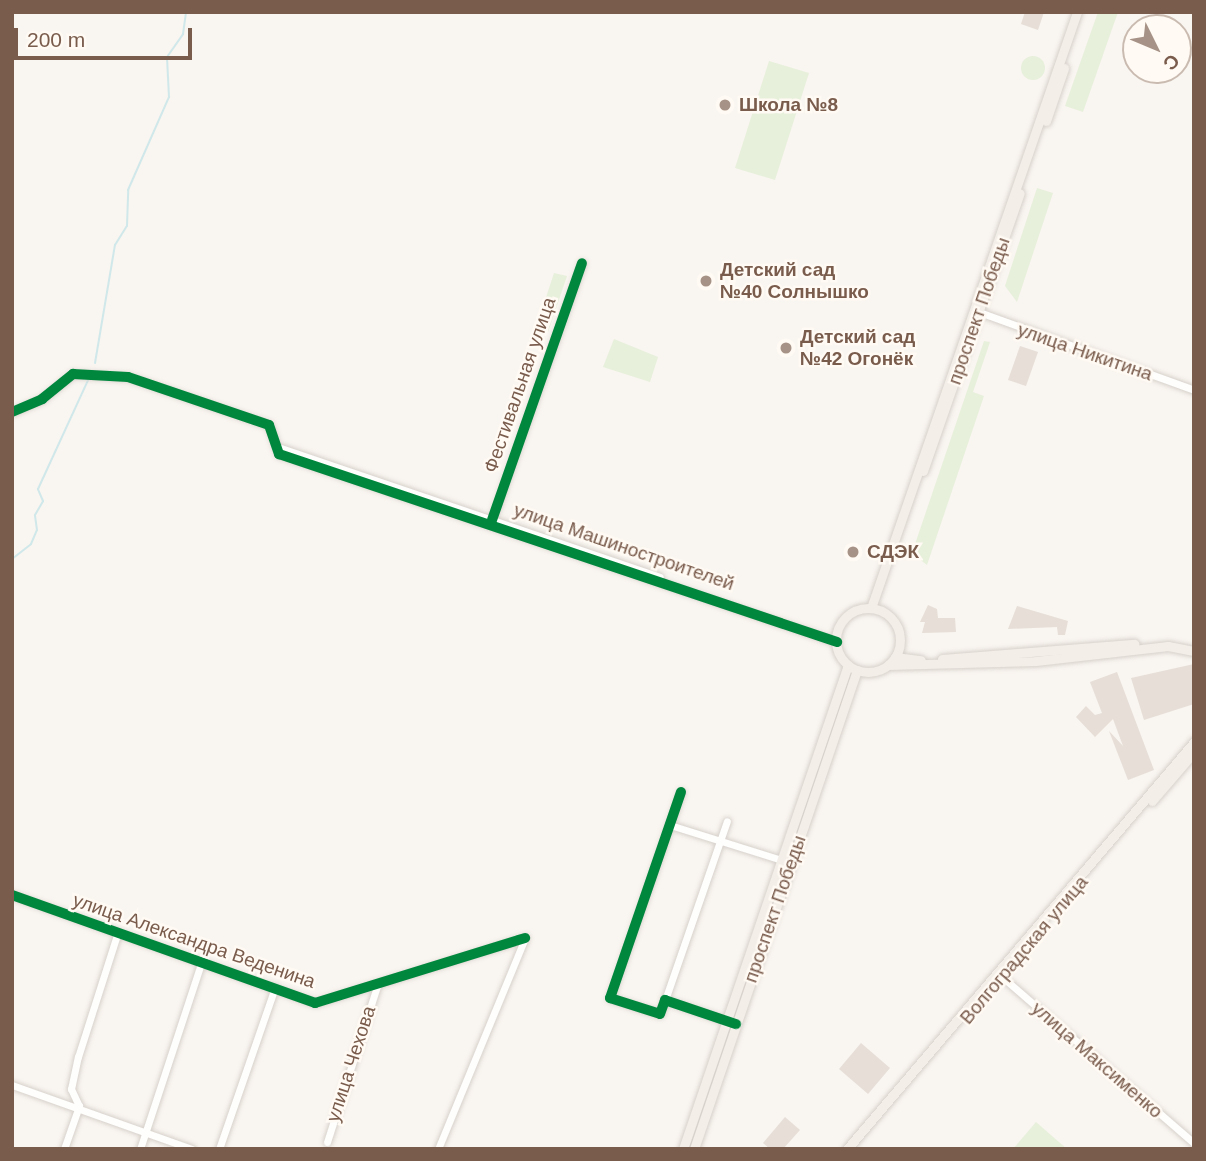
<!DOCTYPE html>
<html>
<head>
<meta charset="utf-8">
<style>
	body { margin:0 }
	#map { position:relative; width:1206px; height:1161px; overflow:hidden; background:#f9f5f0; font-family:Helvetica,sans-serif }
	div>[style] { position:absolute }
	.green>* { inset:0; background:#e7f0db }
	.round { border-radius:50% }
	.stream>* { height:2px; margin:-1px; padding:0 1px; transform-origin:1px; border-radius:1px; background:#d0e8ea }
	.building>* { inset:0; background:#e6ded7 }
	.roads { filter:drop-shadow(0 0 2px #d7d1cb) drop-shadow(0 0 2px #d7d1cb) }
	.minor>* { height:7px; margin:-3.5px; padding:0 3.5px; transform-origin:3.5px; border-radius:3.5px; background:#fefefd }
	.major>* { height:9px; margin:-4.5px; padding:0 4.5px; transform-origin:4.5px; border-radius:4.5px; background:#f3eee8 }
	.major>.ring { margin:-4.5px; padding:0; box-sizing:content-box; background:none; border:9px solid #f3eee8; border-radius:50% }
	.cycleway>* { height:10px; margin:-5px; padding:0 5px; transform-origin:5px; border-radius:5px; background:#00873e }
	.dots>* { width:19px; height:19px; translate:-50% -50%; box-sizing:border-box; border:4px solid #fffaf3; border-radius:50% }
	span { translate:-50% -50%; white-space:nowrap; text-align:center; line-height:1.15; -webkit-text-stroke:5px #fffaf3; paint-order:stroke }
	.poi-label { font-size:19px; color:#7a5c4d; font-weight:700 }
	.left { translate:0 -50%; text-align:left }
	.street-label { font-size:19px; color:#7a5c4d }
	.frame { position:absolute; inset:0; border:14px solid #7a5c4d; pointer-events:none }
	.north { position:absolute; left:1122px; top:14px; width:70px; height:70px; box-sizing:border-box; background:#fffaf3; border:2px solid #cabbb1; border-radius:50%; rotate:133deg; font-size:19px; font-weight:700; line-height:28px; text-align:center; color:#7a5c4d }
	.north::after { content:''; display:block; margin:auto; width:24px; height:32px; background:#a69286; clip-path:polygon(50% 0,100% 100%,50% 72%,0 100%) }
	.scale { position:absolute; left:14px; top:28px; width:178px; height:32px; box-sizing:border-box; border:4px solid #7a5c4d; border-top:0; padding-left:9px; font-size:21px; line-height:24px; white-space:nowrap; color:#7a5c4d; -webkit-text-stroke:5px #fffaf3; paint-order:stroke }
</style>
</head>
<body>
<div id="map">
	<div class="green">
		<div style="clip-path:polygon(1098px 12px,1118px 12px,1083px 112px,1065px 106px)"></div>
		<div class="round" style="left:1021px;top:56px;width:24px;height:24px"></div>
		<div style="clip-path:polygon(769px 61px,809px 73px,775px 180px,735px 168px)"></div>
		<div style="clip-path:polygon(1037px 188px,1053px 193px,1017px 302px,1005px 286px)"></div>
		<div style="clip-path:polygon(554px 273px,567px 276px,548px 332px,536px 328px)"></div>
		<div style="clip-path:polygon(614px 339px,658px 357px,650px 382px,603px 367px)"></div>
		<div style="clip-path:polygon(984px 341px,990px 342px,973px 392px,984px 396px,927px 565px,912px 553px)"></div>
		<div style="clip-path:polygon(1036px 1122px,1067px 1149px,1013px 1149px)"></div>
	</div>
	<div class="stream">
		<div style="left:95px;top:363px;width:120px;rotate:-80.4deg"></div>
		<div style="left:115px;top:245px;width:22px;rotate:-58deg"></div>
		<div style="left:127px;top:226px;width:36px;rotate:-88deg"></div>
		<div style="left:128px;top:190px;width:102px;rotate:-66.2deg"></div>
		<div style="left:169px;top:97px;width:40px;rotate:-92.9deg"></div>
		<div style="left:167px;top:57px;width:28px;rotate:-55deg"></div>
		<div style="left:183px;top:34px;width:22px;rotate:-82deg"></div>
		<div style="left:12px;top:559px;width:24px;rotate:-38deg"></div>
		<div style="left:31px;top:544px;width:15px;rotate:-67deg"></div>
		<div style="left:37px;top:530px;width:15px;rotate:-98deg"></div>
		<div style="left:35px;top:515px;width:16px;rotate:-60deg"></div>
		<div style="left:43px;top:501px;width:13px;rotate:-113deg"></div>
		<div style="left:38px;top:489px;width:122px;rotate:-65.3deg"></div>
	</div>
	<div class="building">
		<div style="clip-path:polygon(1025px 12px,1044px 12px,1038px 30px,1021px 24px)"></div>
		<div style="clip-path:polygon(1020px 346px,1038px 352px,1026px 386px,1008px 380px)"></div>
		<div style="clip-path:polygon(928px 605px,937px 609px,938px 618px,955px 618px,956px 632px,922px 633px,925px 622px,920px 622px)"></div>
		<div style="clip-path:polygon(1017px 606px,1068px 621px,1065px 635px,1058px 635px,1057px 627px,1008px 629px)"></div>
		<div style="clip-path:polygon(1194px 664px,1194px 704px,1144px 720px,1131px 678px)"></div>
		<div style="clip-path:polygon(1117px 672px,1154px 770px,1128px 780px,1109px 731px,1123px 746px,1113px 719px,1095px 737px,1076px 717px,1086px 706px,1095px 715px,1102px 713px,1090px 682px)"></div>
		<div style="clip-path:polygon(861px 1043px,890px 1068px,868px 1094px,839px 1069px)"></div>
		<div style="clip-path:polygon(785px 1117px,800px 1130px,783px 1149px,770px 1149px,763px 1143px)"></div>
	</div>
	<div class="roads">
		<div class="minor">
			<div style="left:979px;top:312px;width:229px;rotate:19.9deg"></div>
			<div style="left:12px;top:412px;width:33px;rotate:-23deg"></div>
			<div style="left:42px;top:399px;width:40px;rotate:-39deg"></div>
			<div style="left:73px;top:374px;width:55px;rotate:3.1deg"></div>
			<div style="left:128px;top:377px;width:149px;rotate:18.8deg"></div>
			<div style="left:269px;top:425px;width:31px;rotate:71deg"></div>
			<div style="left:279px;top:454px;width:589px;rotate:18.62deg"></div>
			<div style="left:281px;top:448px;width:400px;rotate:18.8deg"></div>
			<div style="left:492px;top:520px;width:272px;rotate:-70.7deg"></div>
			<div style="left:681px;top:792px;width:218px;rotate:109deg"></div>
			<div style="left:610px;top:998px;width:52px;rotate:17.7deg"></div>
			<div style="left:660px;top:1014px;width:15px;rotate:-70deg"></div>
			<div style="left:665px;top:1000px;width:75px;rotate:18.7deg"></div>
			<div style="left:670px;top:825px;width:117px;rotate:17.4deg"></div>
			<div style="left:12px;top:895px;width:322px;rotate:19.6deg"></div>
			<div style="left:315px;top:1003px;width:220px;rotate:-17.2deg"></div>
			<div style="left:1001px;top:976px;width:255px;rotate:40.9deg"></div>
			<div style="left:665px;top:1000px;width:189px;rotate:-70.9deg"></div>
			<div style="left:12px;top:1085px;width:191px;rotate:19.6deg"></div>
			<div style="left:327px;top:1142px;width:164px;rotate:-72.2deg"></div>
			<div style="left:64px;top:1149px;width:46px;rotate:-70.8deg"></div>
			<div style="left:79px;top:1106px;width:19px;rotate:-115deg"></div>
			<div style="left:71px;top:1089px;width:33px;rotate:-78deg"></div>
			<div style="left:78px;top:1057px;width:128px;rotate:-72.3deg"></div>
			<div style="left:140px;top:1149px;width:195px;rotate:-71.8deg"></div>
			<div style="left:219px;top:1149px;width:171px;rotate:-70.9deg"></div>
			<div style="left:438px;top:1149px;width:228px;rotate:-67.6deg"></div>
		</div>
		<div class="major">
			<div style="left:1046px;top:121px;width:56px;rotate:-71.2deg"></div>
			<div style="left:923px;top:471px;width:294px;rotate:-70.8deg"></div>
			<div style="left:871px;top:608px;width:631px;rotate:-70.93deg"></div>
			<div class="ring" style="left:836px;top:608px;width:55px;height:55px"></div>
			<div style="left:895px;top:657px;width:26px;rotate:7deg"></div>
			<div style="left:942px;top:659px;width:193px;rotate:-4.5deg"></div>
			<div style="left:888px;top:665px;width:148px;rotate:-1.5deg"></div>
			<div style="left:1036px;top:661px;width:133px;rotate:-6.5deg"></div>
			<div style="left:1168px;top:646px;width:26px;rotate:11deg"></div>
			<div style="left:1152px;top:801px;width:65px;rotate:-49.4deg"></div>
			<div style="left:683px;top:1149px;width:511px;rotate:-71.18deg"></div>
			<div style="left:694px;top:1149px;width:506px;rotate:-71.21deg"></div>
			<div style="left:847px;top:1149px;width:535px;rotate:-49.55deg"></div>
		</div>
	</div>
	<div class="cycleway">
		<div style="left:12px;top:412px;width:33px;rotate:-23deg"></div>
		<div style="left:42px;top:399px;width:40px;rotate:-39deg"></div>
		<div style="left:73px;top:374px;width:55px;rotate:3.1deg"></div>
		<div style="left:128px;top:377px;width:149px;rotate:18.8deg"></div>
		<div style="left:269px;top:425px;width:31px;rotate:71deg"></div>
		<div style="left:279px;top:454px;width:589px;rotate:18.62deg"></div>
		<div style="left:492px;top:520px;width:272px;rotate:-70.7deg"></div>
		<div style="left:681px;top:792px;width:218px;rotate:109deg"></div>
		<div style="left:610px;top:998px;width:52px;rotate:17.7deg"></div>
		<div style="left:660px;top:1014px;width:15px;rotate:-70deg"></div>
		<div style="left:665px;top:1000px;width:75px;rotate:18.7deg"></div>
		<div style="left:12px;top:895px;width:322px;rotate:19.6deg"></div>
		<div style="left:315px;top:1003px;width:220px;rotate:-17.2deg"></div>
	</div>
	<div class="dots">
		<div style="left:725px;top:105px;background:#a69286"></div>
		<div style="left:706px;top:281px;background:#a69286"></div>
		<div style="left:786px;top:348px;background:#a69286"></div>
		<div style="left:853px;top:552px;background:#a69286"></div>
	</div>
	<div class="poi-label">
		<span class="left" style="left:739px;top:105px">Школа №8</span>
		<span class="left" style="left:720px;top:281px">Детский сад<br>№40 Солнышко</span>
		<span class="left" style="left:800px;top:348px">Детский сад<br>№42 Огонёк</span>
		<span class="left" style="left:867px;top:552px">СДЭК</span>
	</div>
	<div class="street-label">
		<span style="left:979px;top:311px;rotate:-71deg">проспект Победы</span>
		<span style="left:1085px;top:352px;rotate:19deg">улица Никитина</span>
		<span style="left:520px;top:385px;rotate:-71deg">Фестивальная улица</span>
		<span style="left:624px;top:547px;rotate:19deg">улица Машиностроителей</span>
		<span style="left:775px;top:909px;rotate:-71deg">проспект Победы</span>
		<span style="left:194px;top:941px;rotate:19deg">улица Александра Веденина</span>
		<span style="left:1024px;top:950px;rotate:-50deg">Волгоградская улица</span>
		<span style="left:1097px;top:1060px;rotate:41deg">улица Максименко</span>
		<span style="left:351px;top:1064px;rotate:-72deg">улица Чехова</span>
	</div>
	<div class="frame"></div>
	<div class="north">С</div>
	<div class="scale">200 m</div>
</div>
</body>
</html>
